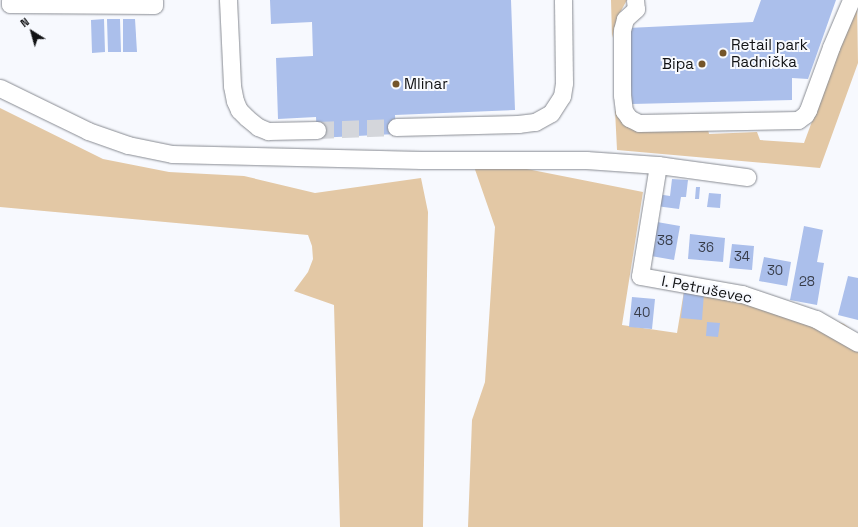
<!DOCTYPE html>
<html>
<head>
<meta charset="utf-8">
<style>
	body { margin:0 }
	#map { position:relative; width:858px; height:527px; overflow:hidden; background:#f7f9fe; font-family:"Space Grotesk",sans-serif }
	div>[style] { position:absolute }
	.green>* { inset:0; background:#e3c8a5 }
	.building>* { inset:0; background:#abbfeb }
	.minor-tunnel>* { height:17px; margin-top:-8.5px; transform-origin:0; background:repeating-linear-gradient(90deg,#d4d6db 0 17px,transparent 0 25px) }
	.roads { filter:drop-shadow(0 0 1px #888b92) drop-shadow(0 0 1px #888b92) }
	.minor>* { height:17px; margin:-8.5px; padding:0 8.5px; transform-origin:8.5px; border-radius:8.5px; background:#fff }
	.dots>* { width:11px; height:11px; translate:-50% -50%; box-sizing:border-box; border:2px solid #f7f9fe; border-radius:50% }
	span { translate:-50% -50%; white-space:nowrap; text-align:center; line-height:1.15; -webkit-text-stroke:4px #f7f9fe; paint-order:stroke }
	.number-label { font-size:13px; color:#383d4a }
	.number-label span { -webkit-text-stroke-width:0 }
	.poi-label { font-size:15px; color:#111214 }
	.left { translate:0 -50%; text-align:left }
	.right { translate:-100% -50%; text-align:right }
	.street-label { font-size:15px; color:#111214 }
	.north { position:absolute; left:12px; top:12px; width:40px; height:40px; -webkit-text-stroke:3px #f7f9fe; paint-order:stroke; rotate:323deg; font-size:11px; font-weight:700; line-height:16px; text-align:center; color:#111214 }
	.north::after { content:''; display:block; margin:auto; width:14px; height:18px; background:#111214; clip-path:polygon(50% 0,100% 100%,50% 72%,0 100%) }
</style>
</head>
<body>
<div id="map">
	<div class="green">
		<div style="clip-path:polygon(611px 0,627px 0,617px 18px,612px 38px)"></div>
		<div style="clip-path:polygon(857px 0,858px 63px,820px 168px,617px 150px,615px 110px,624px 123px,708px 129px,709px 134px,757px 132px,760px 140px,804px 143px)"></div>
		<div style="clip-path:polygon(0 108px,103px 159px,169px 172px,244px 176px,315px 193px,421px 178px,428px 212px,423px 527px,340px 527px,334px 305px,294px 291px,308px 272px,313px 259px,312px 246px,308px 235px,0 207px)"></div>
		<div style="clip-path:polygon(471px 158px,643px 192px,622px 325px,677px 333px,684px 291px,746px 289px,844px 324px,858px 335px,858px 527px,468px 527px,472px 420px,485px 382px,495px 227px)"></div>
	</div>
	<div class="building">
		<div style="clip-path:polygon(270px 0,511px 0,515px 110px,395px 115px,396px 134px,317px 138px,316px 117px,278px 119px,276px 58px,313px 56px,312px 22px,271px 24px)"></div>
		<div style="clip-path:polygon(761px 0,836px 0,808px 79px,792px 78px,792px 100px,632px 104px,628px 28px,753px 22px)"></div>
		<div style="clip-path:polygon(104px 19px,105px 52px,92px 53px,91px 20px)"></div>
		<div style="clip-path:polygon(107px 19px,120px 19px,121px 52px,108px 52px)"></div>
		<div style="clip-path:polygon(123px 19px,135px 19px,137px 52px,123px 52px)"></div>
		<div style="clip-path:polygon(672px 179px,688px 180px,686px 197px,681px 197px,679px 209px,656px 206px,657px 194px,670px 196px)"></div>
		<div style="clip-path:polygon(696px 187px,700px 187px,699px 199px,695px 199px)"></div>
		<div style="clip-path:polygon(709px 193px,721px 194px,720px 208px,707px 207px)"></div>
		<div style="clip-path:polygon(657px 222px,680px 226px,674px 260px,651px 256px)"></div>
		<div style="clip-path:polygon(804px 226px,823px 230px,817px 262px,824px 263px,817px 305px,790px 300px)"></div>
		<div style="clip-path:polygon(690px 234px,725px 238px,723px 262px,688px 259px)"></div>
		<div style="clip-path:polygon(732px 244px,754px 246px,752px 270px,729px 268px)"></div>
		<div style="clip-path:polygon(764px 257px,791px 262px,787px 286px,759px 281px)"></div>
		<div style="clip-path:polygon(848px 276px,858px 278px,858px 320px,838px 315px)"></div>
		<div style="clip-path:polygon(684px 291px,704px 293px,702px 320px,681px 318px)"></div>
		<div style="clip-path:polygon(632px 297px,655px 299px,652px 329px,629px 327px)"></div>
		<div style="clip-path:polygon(707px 322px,720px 323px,718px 337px,706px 336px)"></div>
	</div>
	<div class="minor-tunnel">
		<div style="left:317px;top:130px;width:79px;rotate:-2.2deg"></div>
	</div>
	<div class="roads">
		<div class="minor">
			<div style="left:10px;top:0;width:4px;rotate:90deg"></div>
			<div style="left:10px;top:4px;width:144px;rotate:0.4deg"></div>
			<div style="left:154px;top:5px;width:5px;rotate:-90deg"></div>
			<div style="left:228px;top:0;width:86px;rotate:87.3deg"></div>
			<div style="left:232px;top:86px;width:15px;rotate:79deg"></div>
			<div style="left:235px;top:101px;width:10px;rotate:66deg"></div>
			<div style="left:239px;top:110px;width:11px;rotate:45deg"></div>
			<div style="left:247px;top:118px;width:14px;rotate:39deg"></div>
			<div style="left:258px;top:127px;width:11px;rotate:22deg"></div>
			<div style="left:268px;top:131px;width:49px;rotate:-1.2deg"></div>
			<div style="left:635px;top:0;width:9px;rotate:84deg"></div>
			<div style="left:636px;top:9px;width:15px;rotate:138deg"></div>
			<div style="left:625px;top:19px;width:11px;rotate:105deg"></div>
			<div style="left:622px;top:30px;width:65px;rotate:90deg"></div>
			<div style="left:622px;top:95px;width:16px;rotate:83deg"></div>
			<div style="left:624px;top:111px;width:9px;rotate:54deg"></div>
			<div style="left:629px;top:118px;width:11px;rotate:27deg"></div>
			<div style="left:639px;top:123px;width:159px;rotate:-1.1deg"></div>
			<div style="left:798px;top:120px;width:9px;rotate:-36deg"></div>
			<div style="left:805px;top:115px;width:6px;rotate:-59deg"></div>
			<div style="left:808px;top:110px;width:67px;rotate:-69.9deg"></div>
			<div style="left:831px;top:47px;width:51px;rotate:-66.9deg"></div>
			<div style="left:0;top:88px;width:98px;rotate:26deg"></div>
			<div style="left:88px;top:131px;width:42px;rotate:19.3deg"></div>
			<div style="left:128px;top:145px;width:45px;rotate:11.6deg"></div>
			<div style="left:172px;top:154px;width:249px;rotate:1.4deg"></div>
			<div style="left:421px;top:160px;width:165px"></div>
			<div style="left:586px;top:160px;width:72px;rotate:4deg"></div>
			<div style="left:658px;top:165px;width:90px;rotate:7.7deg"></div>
			<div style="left:396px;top:127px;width:122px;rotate:-1.4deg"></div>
			<div style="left:518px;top:124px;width:17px;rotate:-7deg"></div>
			<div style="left:535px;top:122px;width:18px;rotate:-29deg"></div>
			<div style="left:551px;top:113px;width:20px;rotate:-57deg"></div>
			<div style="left:562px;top:96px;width:13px;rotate:-81deg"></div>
			<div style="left:564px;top:83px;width:83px;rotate:-90.7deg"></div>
			<div style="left:658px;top:165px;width:112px;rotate:99.2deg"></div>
			<div style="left:640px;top:276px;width:104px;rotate:10deg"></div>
			<div style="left:742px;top:294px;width:78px;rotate:18.7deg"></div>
			<div style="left:816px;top:319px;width:48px;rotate:29.7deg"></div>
		</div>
	</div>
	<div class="dots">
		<div style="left:723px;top:53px;background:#74552a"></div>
		<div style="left:702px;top:64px;background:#74552a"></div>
		<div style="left:396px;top:84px;background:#74552a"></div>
	</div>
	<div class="number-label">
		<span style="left:665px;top:241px">38</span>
		<span style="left:706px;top:248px">36</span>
		<span style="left:742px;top:257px">34</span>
		<span style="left:775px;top:271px">30</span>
		<span style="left:807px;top:282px">28</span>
		<span style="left:642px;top:313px">40</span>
	</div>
	<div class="poi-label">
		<span class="left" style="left:731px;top:53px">Retail park<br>Radnička</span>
		<span class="right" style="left:694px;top:64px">Bipa</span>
		<span class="left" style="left:404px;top:84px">Mlinar</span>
	</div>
	<div class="street-label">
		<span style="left:707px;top:289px;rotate:11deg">I. Petruševec</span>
	</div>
	<div class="north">N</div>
</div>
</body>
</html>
